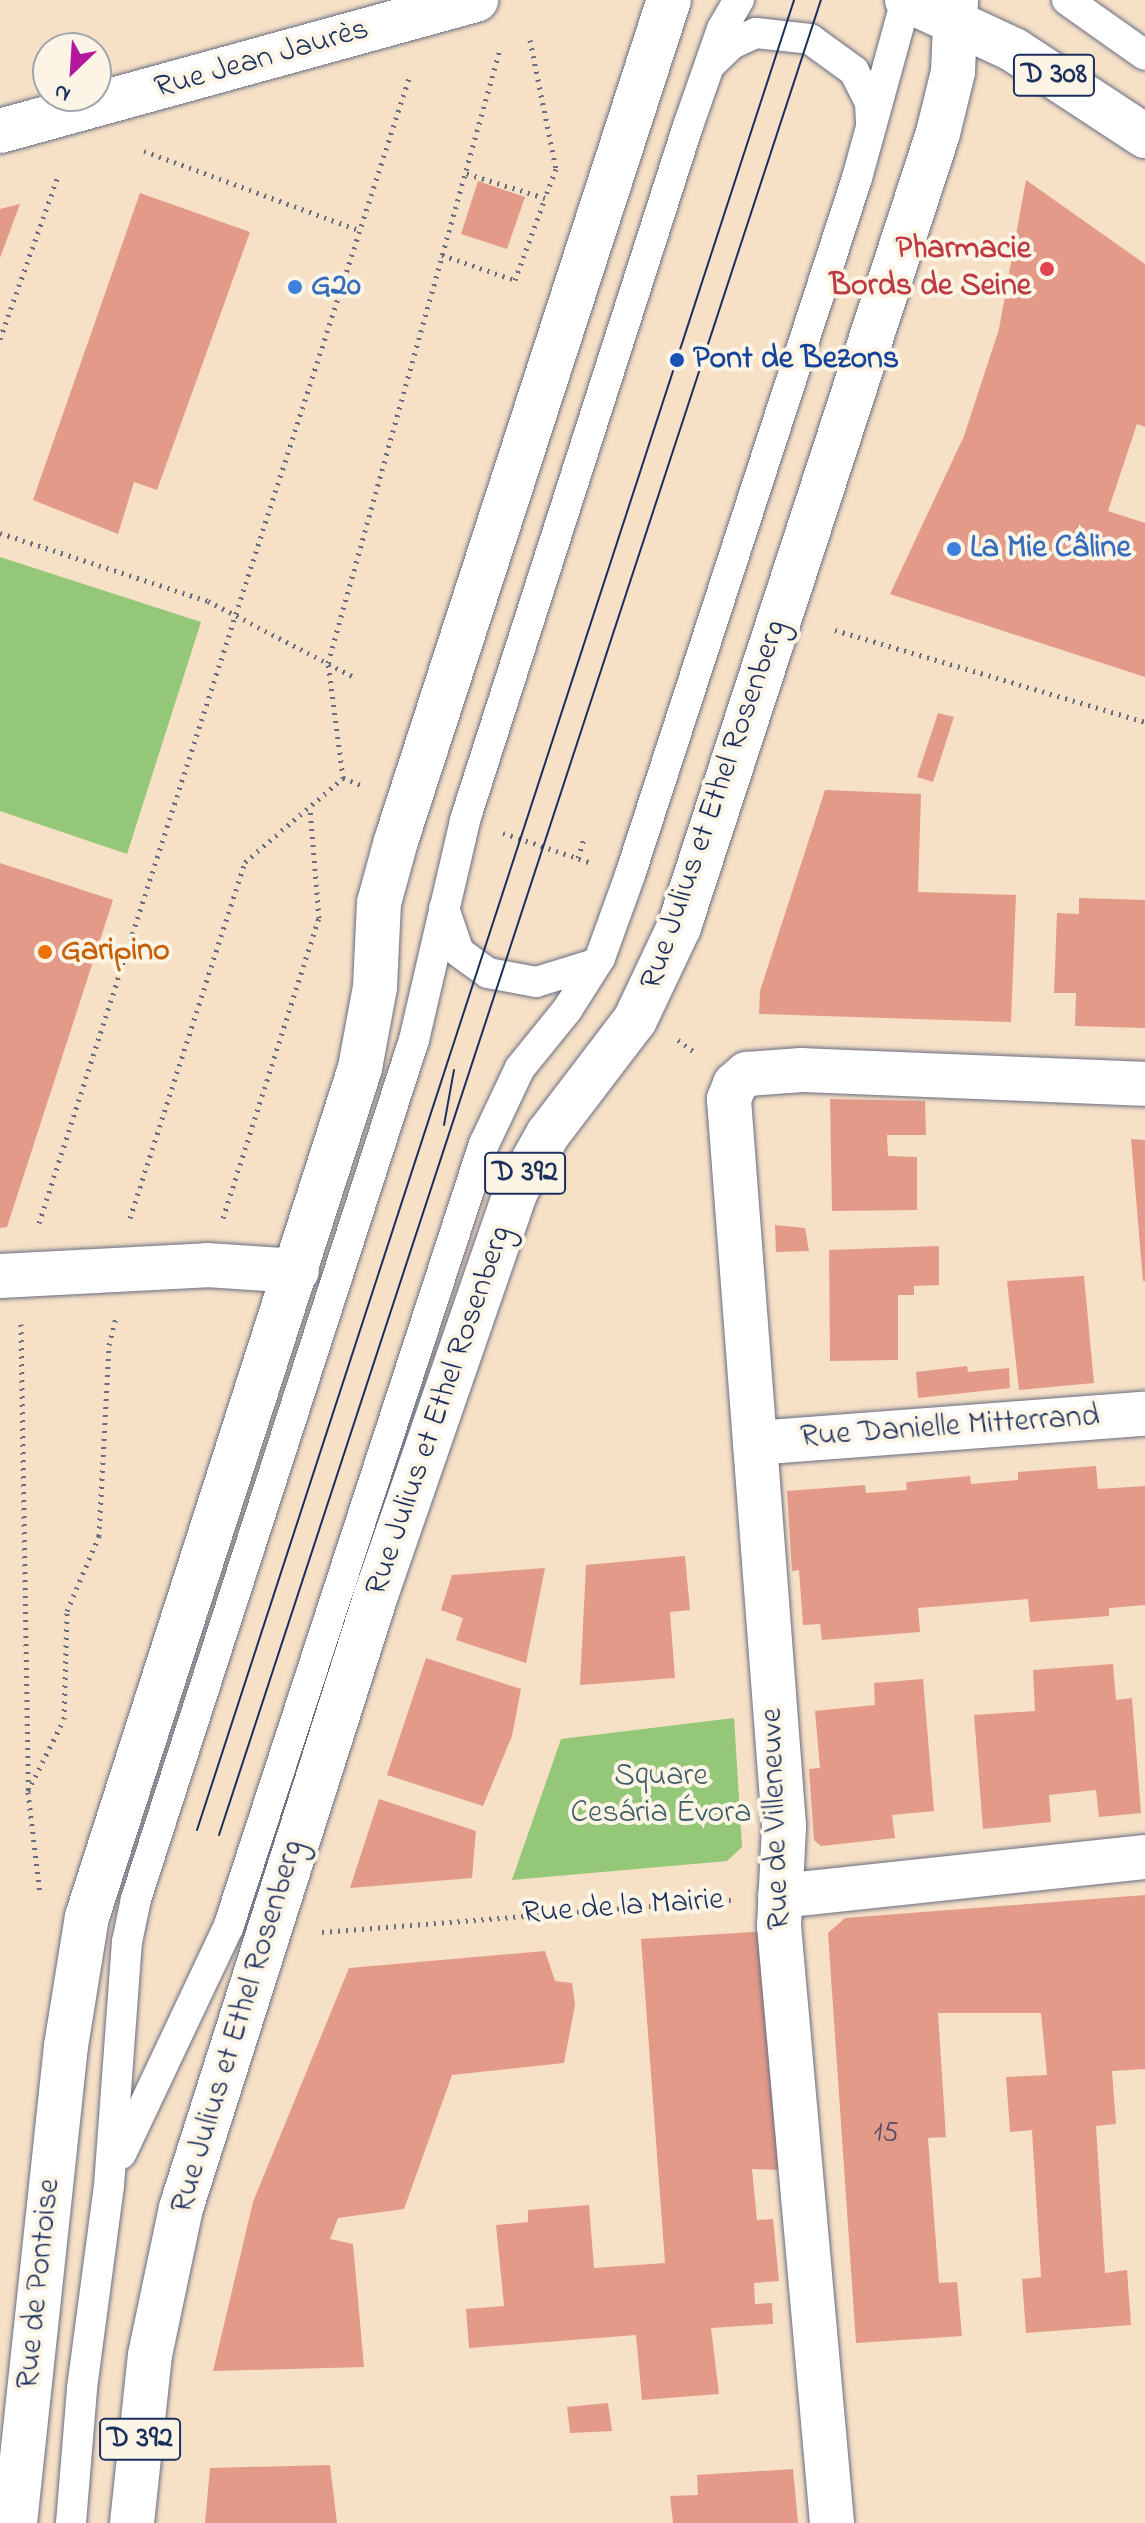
<!DOCTYPE html>
<html>
<head>
<meta charset="utf-8">
<style>
	body { margin:0 }
	#map { position:relative; width:1145px; height:2523px; overflow:hidden; background:#f6e0c6; font-family:"Indie Flower",sans-serif }
	div>[style] { position:absolute }
	.green>* { inset:0; background:#94c778 }
	.building>* { inset:0; background:#e39a89 }
	.path>* { height:5px; margin-top:-2.5px; transform-origin:0; background:repeating-linear-gradient(90deg,#686d82 0 2px,transparent 0 8px) }
	.roads { filter:drop-shadow(0 0 2px #686d82) drop-shadow(0 0 2px #686d82) }
	.lane>* { height:30px; margin:-15px; padding:0 15px; transform-origin:15px; border-radius:15px; background:#fff }
	.street>* { height:44px; margin:-22px; padding:0 22px; transform-origin:22px; border-radius:22px; background:#fff }
	.secondary>* { height:44px; margin:-22px; padding:0 22px; transform-origin:22px; border-radius:22px; background:#fff }
	.primary>* { height:44px; margin:-22px; padding:0 22px; transform-origin:22px; border-radius:22px; background:#fff }
	.tram>* { height:2px; margin:-1px; padding:0 1px; transform-origin:1px; border-radius:1px; background:#1b2f5e }
	.dots>* { width:22px; height:22px; translate:-50% -50%; box-sizing:border-box; border:4px solid #fcf5e5; border-radius:50% }
	span { translate:-50% -50%; white-space:nowrap; text-align:center; line-height:1.15; -webkit-text-stroke:8px #fcf5e5; paint-order:stroke }
	.number-label { font-size:28px; color:#4d4a69 }
	.number-label span { -webkit-text-stroke-width:0 }
	.shield-label span { padding:2px 6px; background:#fcf5e5; border:2px solid; border-radius:6px; -webkit-text-stroke-width:0 }
	.shield-label { font-size:30px; color:#1b2f5e; font-weight:700 }
	.street-label { font-size:32px; color:#1b2f5e }
	.health-label { font-size:32px; color:#be3a42; font-weight:700 }
	.right { translate:-100% -50%; text-align:right }
	.shop-label { font-size:32px; color:#366cbe; font-weight:700 }
	.left { translate:0 -50%; text-align:left }
	.transit-label { font-size:32px; color:#164399; font-weight:700 }
	.food-label { font-size:32px; color:#c56008; font-weight:700 }
	.park-label { font-size:32px; color:#3f5d66 }
	.north { position:absolute; left:32px; top:32px; width:80px; height:80px; box-sizing:border-box; background:#fcf5e5; border:2px solid #a2a6af; border-radius:50%; rotate:205deg; font-size:22px; font-weight:700; line-height:32px; text-align:center; color:#1b2f5e }
	.north::after { content:''; display:block; margin:auto; width:28px; height:36px; background:#b5179e; clip-path:polygon(50% 0,100% 100%,50% 72%,0 100%) }
</style>
</head>
<body>
<div id="map">
	<div class="green">
		<div style="clip-path:polygon(0 557px,201px 622px,127px 854px,0 811px)"></div>
		<div style="clip-path:polygon(734px 1718px,742px 1847px,727px 1861px,512px 1880px,561px 1739px)"></div>
	</div>
	<div class="building">
		<div style="clip-path:polygon(1026px 180px,1145px 264px,1145px 427px,1137px 424px,1108px 511px,1145px 523px,1145px 677px,890px 594px,964px 436px,999px 329px)"></div>
		<div style="clip-path:polygon(478px 181px,525px 197px,507px 249px,461px 234px)"></div>
		<div style="clip-path:polygon(140px 193px,250px 232px,157px 490px,134px 482px,118px 534px,33px 500px)"></div>
		<div style="clip-path:polygon(20px 204px,0 258px,0 209px)"></div>
		<div style="clip-path:polygon(938px 713px,954px 717px,933px 782px,917px 777px)"></div>
		<div style="clip-path:polygon(825px 790px,921px 794px,918px 892px,1016px 895px,1011px 1022px,759px 1014px,760px 991px)"></div>
		<div style="clip-path:polygon(0 863px,113px 900px,7px 1227px,0 1228px)"></div>
		<div style="clip-path:polygon(1079px 898px,1145px 900px,1145px 1028px,1075px 1026px,1076px 993px,1054px 993px,1057px 913px,1079px 914px)"></div>
		<div style="clip-path:polygon(830px 1099px,925px 1101px,926px 1135px,887px 1135px,888px 1156px,917px 1157px,917px 1210px,832px 1211px)"></div>
		<div style="clip-path:polygon(1131px 1139px,1145px 1140px,1145px 1281px,1143px 1281px)"></div>
		<div style="clip-path:polygon(775px 1225px,805px 1228px,809px 1251px,776px 1252px)"></div>
		<div style="clip-path:polygon(939px 1246px,939px 1285px,914px 1286px,914px 1295px,898px 1295px,898px 1360px,830px 1361px,829px 1250px)"></div>
		<div style="clip-path:polygon(1084px 1276px,1094px 1383px,1019px 1390px,1007px 1281px)"></div>
		<div style="clip-path:polygon(967px 1366px,968px 1372px,1009px 1368px,1010px 1388px,918px 1398px,916px 1372px)"></div>
		<div style="clip-path:polygon(1096px 1466px,1098px 1489px,1145px 1486px,1145px 1605px,1109px 1608px,1109px 1616px,1030px 1622px,1028px 1599px,918px 1608px,920px 1632px,822px 1640px,820px 1624px,803px 1625px,799px 1570px,792px 1571px,787px 1491px,865px 1485px,866px 1493px,907px 1490px,906px 1482px,970px 1476px,971px 1484px,1018px 1480px,1018px 1472px)"></div>
		<div style="clip-path:polygon(685px 1556px,690px 1610px,670px 1612px,675px 1678px,580px 1685px,586px 1565px)"></div>
		<div style="clip-path:polygon(545px 1568px,526px 1663px,456px 1640px,463px 1618px,441px 1610px,452px 1575px)"></div>
		<div style="clip-path:polygon(426px 1658px,521px 1689px,512px 1736px,483px 1806px,387px 1775px)"></div>
		<div style="clip-path:polygon(1113px 1664px,1116px 1700px,1132px 1698px,1141px 1813px,1099px 1817px,1096px 1790px,1049px 1795px,1051px 1822px,983px 1829px,974px 1715px,1035px 1711px,1033px 1670px)"></div>
		<div style="clip-path:polygon(923px 1679px,934px 1811px,892px 1815px,895px 1838px,821px 1846px,814px 1840px,809px 1769px,820px 1768px,815px 1711px,875px 1705px,874px 1683px)"></div>
		<div style="clip-path:polygon(379px 1799px,476px 1831px,472px 1878px,350px 1888px)"></div>
		<div style="clip-path:polygon(1145px 1895px,1145px 2069px,1112px 2071px,1116px 2124px,1096px 2126px,1105px 2273px,1127px 2270px,1131px 2325px,1026px 2333px,1022px 2279px,1041px 2277px,1032px 2130px,1010px 2132px,1006px 2077px,1047px 2075px,1041px 2013px,938px 2013px,946px 2137px,928px 2138px,939px 2283px,957px 2282px,962px 2336px,856px 2343px,828px 1933px,845px 1918px)"></div>
		<div style="clip-path:polygon(768px 1931px,781px 2170px,752px 2169px,757px 2220px,773px 2219px,779px 2281px,754px 2283px,755px 2304px,772px 2303px,773px 2324px,711px 2328px,719px 2394px,642px 2400px,636px 2335px,469px 2348px,466px 2309px,504px 2306px,496px 2225px,528px 2222px,528px 2210px,589px 2205px,594px 2268px,665px 2263px,641px 1939px)"></div>
		<div style="clip-path:polygon(545px 1951px,555px 1981px,572px 1983px,575px 2005px,564px 2063px,452px 2075px,404px 2209px,338px 2218px,330px 2239px,353px 2244px,364px 2367px,213px 2371px,253px 2202px,349px 1968px)"></div>
		<div style="clip-path:polygon(608px 2403px,612px 2431px,570px 2433px,567px 2407px)"></div>
		<div style="clip-path:polygon(330px 2465px,337px 2523px,205px 2523px,210px 2468px)"></div>
		<div style="clip-path:polygon(793px 2469px,798px 2523px,673px 2523px,670px 2496px,698px 2495px,697px 2475px)"></div>
	</div>
	<div class="path">
		<div style="left:530px;top:40px;width:132px;rotate:78.6deg"></div>
		<div style="left:556px;top:169px;width:31px;rotate:111deg"></div>
		<div style="left:144px;top:151px;width:229px;rotate:20.2deg"></div>
		<div style="left:442px;top:255px;width:77px;rotate:18.9deg"></div>
		<div style="left:515px;top:280px;width:87px;rotate:-69.9deg"></div>
		<div style="left:545px;top:198px;width:84px;rotate:-162.6deg"></div>
		<div style="left:0;top:339px;width:173px;rotate:-70.4deg"></div>
		<div style="left:0;top:533px;width:219px;rotate:18.1deg"></div>
		<div style="left:208px;top:601px;width:167px;rotate:27.5deg"></div>
		<div style="left:835px;top:630px;width:323px;rotate:16.5deg"></div>
		<div style="left:343px;top:778px;width:116px;rotate:-97.4deg"></div>
		<div style="left:328px;top:663px;width:638px;rotate:-74.35deg"></div>
		<div style="left:343px;top:778px;width:22px;rotate:21deg"></div>
		<div style="left:503px;top:833px;width:91px;rotate:18.6deg"></div>
		<div style="left:578px;top:858px;width:21px;rotate:-73deg"></div>
		<div style="left:678px;top:1040px;width:22px;rotate:36deg"></div>
		<div style="left:130px;top:1218px;width:374px;rotate:-72.1deg"></div>
		<div style="left:245px;top:862px;width:129px;rotate:-40.6deg"></div>
		<div style="left:223px;top:1218px;width:315px;rotate:-72.3deg"></div>
		<div style="left:319px;top:918px;width:110px;rotate:-94.7deg"></div>
		<div style="left:39px;top:1223px;width:1206px;rotate:-72.09deg"></div>
		<div style="left:21px;top:1324px;width:468px;rotate:89.1deg"></div>
		<div style="left:28px;top:1792px;width:103px;rotate:83.3deg"></div>
		<div style="left:28px;top:1791px;width:80px;rotate:-63.4deg"></div>
		<div style="left:64px;top:1719px;width:108px;rotate:-88.4deg"></div>
		<div style="left:67px;top:1611px;width:82px;rotate:-66.9deg"></div>
		<div style="left:99px;top:1536px;width:191px;rotate:-87deg"></div>
		<div style="left:109px;top:1345px;width:29px;rotate:-76deg"></div>
		<div style="left:322px;top:1932px;width:410px;rotate:-4.5deg"></div>
	</div>
	<div class="roads">
		<div class="lane">
			<div style="left:1067px;top:0;width:95px;rotate:35.2deg"></div>
			<div style="left:710px;top:65px;width:30px;rotate:-44deg"></div>
			<div style="left:732px;top:44px;width:26px;rotate:-25deg"></div>
			<div style="left:756px;top:33px;width:54px;rotate:6.3deg"></div>
			<div style="left:810px;top:39px;width:54px;rotate:36deg"></div>
			<div style="left:854px;top:71px;width:36px;rotate:63deg"></div>
			<div style="left:870px;top:103px;width:18px;rotate:87deg"></div>
			<div style="left:444px;top:908px;width:46px;rotate:71.2deg"></div>
			<div style="left:459px;top:952px;width:36px;rotate:36deg"></div>
			<div style="left:488px;top:973px;width:49px;rotate:10.6deg"></div>
			<div style="left:536px;top:982px;width:62px;rotate:-17deg"></div>
			<div style="left:121px;top:2154px;width:250px;rotate:-64.7deg"></div>
			<div style="left:228px;top:1928px;width:825px;rotate:-71.92deg"></div>
			<div style="left:484px;top:1144px;width:84px;rotate:-64.7deg"></div>
			<div style="left:520px;top:1068px;width:75px;rotate:-51deg"></div>
			<div style="left:567px;top:1010px;width:62px;rotate:-57.6deg"></div>
			<div style="left:600px;top:958px;width:88px;rotate:-70.1deg"></div>
			<div style="left:630px;top:875px;width:733px;rotate:-71.96deg"></div>
			<div style="left:857px;top:178px;width:185px;rotate:-74.6deg"></div>
			<div style="left:71px;top:2523px;width:135px;rotate:-85.3deg"></div>
			<div style="left:82px;top:2388px;width:204px;rotate:-82.4deg"></div>
			<div style="left:109px;top:2186px;width:245px;rotate:-85.8deg"></div>
			<div style="left:127px;top:1942px;width:44px;rotate:-78.2deg"></div>
			<div style="left:136px;top:1899px;width:903px;rotate:-72.07deg"></div>
			<div style="left:414px;top:1040px;width:226px;rotate:-76.9deg"></div>
			<div style="left:465px;top:820px;width:729px;rotate:-72.19deg"></div>
			<div style="left:688px;top:126px;width:103px;rotate:-70.7deg"></div>
			<div style="left:722px;top:29px;width:34px;rotate:-60deg"></div>
		</div>
		<div class="street">
			<div style="left:0;top:1276px;width:207px;rotate:-3deg"></div>
			<div style="left:207px;top:1265px;width:90px;rotate:3.8deg"></div>
			<div style="left:755px;top:1443px;width:391px;rotate:-4.3deg"></div>
			<div style="left:780px;top:1896px;width:367px;rotate:-6.1deg"></div>
			<div style="left:832px;top:2523px;width:599px;rotate:-95.07deg"></div>
			<div style="left:779px;top:1926px;width:100px;rotate:-87.1deg"></div>
			<div style="left:784px;top:1826px;width:729px;rotate:-94.33deg"></div>
			<div style="left:729px;top:1099px;width:16px;rotate:-68deg"></div>
			<div style="left:735px;top:1084px;width:16px;rotate:-40deg"></div>
			<div style="left:747px;top:1074px;width:55px;rotate:-4.2deg"></div>
			<div style="left:802px;top:1070px;width:343px;rotate:2.3deg"></div>
		</div>
		<div class="secondary">
			<div style="left:0;top:131px;width:494px;rotate:-15.4deg"></div>
		</div>
		<div class="primary">
			<div style="left:907px;top:0;width:118px;rotate:25deg"></div>
			<div style="left:1014px;top:50px;width:157px;rotate:33.3deg"></div>
			<div style="left:15px;top:2523px;width:480px;rotate:-83.9deg"></div>
			<div style="left:66px;top:2046px;width:131px;rotate:-80.8deg"></div>
			<div style="left:87px;top:1917px;width:892px;rotate:-72.17deg"></div>
			<div style="left:360px;top:1068px;width:82px;rotate:-79.5deg"></div>
			<div style="left:375px;top:987px;width:84px;rotate:-87.3deg"></div>
			<div style="left:379px;top:903px;width:64px;rotate:-74.7deg"></div>
			<div style="left:396px;top:841px;width:884px;rotate:-72.02deg"></div>
			<div style="left:132px;top:2523px;width:169px;rotate:-83.9deg"></div>
			<div style="left:150px;top:2355px;width:150px;rotate:-78.1deg"></div>
			<div style="left:181px;top:2208px;width:643px;rotate:-72.35deg"></div>
			<div style="left:376px;top:1595px;width:428px;rotate:-70.9deg"></div>
			<div style="left:516px;top:1191px;width:65px;rotate:-60.7deg"></div>
			<div style="left:548px;top:1134px;width:143px;rotate:-52.7deg"></div>
			<div style="left:635px;top:1020px;width:103px;rotate:-64.7deg"></div>
			<div style="left:679px;top:927px;width:835px;rotate:-71.93deg"></div>
			<div style="left:938px;top:133px;width:63px;rotate:-76.2deg"></div>
			<div style="left:953px;top:72px;width:72px;rotate:-87.6deg"></div>
		</div>
	</div>
	<div class="tram">
		<div style="left:444px;top:1125px;width:56px;rotate:-79.7deg"></div>
		<div style="left:197px;top:1830px;width:1925px;rotate:-71.93deg"></div>
		<div style="left:219px;top:1835px;width:1931px;rotate:-71.84deg"></div>
	</div>
	<div class="dots">
		<div style="left:1047px;top:269px;background:#e0444e"></div>
		<div style="left:295px;top:287px;background:#3f7fe0"></div>
		<div style="left:677px;top:360px;background:#1a4fb4"></div>
		<div style="left:954px;top:549px;background:#3f7fe0"></div>
		<div style="left:45px;top:952px;background:#e8710a"></div>
	</div>
	<div class="number-label">
		<span style="left:886px;top:2134px">15</span>
	</div>
	<div class="shield-label">
		<span style="left:1054px;top:75px">D 308</span>
		<span style="left:525px;top:1173px">D 392</span>
		<span style="left:140px;top:2439px">D 392</span>
	</div>
	<div class="street-label">
		<span style="left:262px;top:60px;rotate:-16deg">Rue Jean Jaurès</span>
		<span style="left:715px;top:805px;rotate:-71deg">Rue Julius et Ethel Rosenberg</span>
		<span style="left:440px;top:1411px;rotate:-71deg">Rue Julius et Ethel Rosenberg</span>
		<span style="left:950px;top:1428px;rotate:-4deg">Rue Danielle Mitterrand</span>
		<span style="left:777px;top:1819px;rotate:-92deg">Rue de Villeneuve</span>
		<span style="left:623px;top:1908px;rotate:-4deg">Rue de la Mairie</span>
		<span style="left:239px;top:2027px;rotate:-73deg">Rue Julius et Ethel Rosenberg</span>
		<span style="left:40px;top:2284px;rotate:-84deg">Rue de Pontoise</span>
	</div>
	<div class="health-label">
		<span class="right" style="left:1031px;top:269px">Pharmacie<br>Bords de Seine</span>
	</div>
	<div class="shop-label">
		<span class="left" style="left:311px;top:287px">G20</span>
		<span class="left" style="left:970px;top:549px">La Mie Câline</span>
	</div>
	<div class="transit-label">
		<span class="left" style="left:693px;top:360px">Pont de Bezons</span>
	</div>
	<div class="food-label">
		<span class="left" style="left:61px;top:952px">Garipino</span>
	</div>
	<div class="park-label">
		<span style="left:661px;top:1796px">Square<br>Cesária Évora</span>
	</div>
	<div class="north">N</div>
</div>
</body>
</html>
